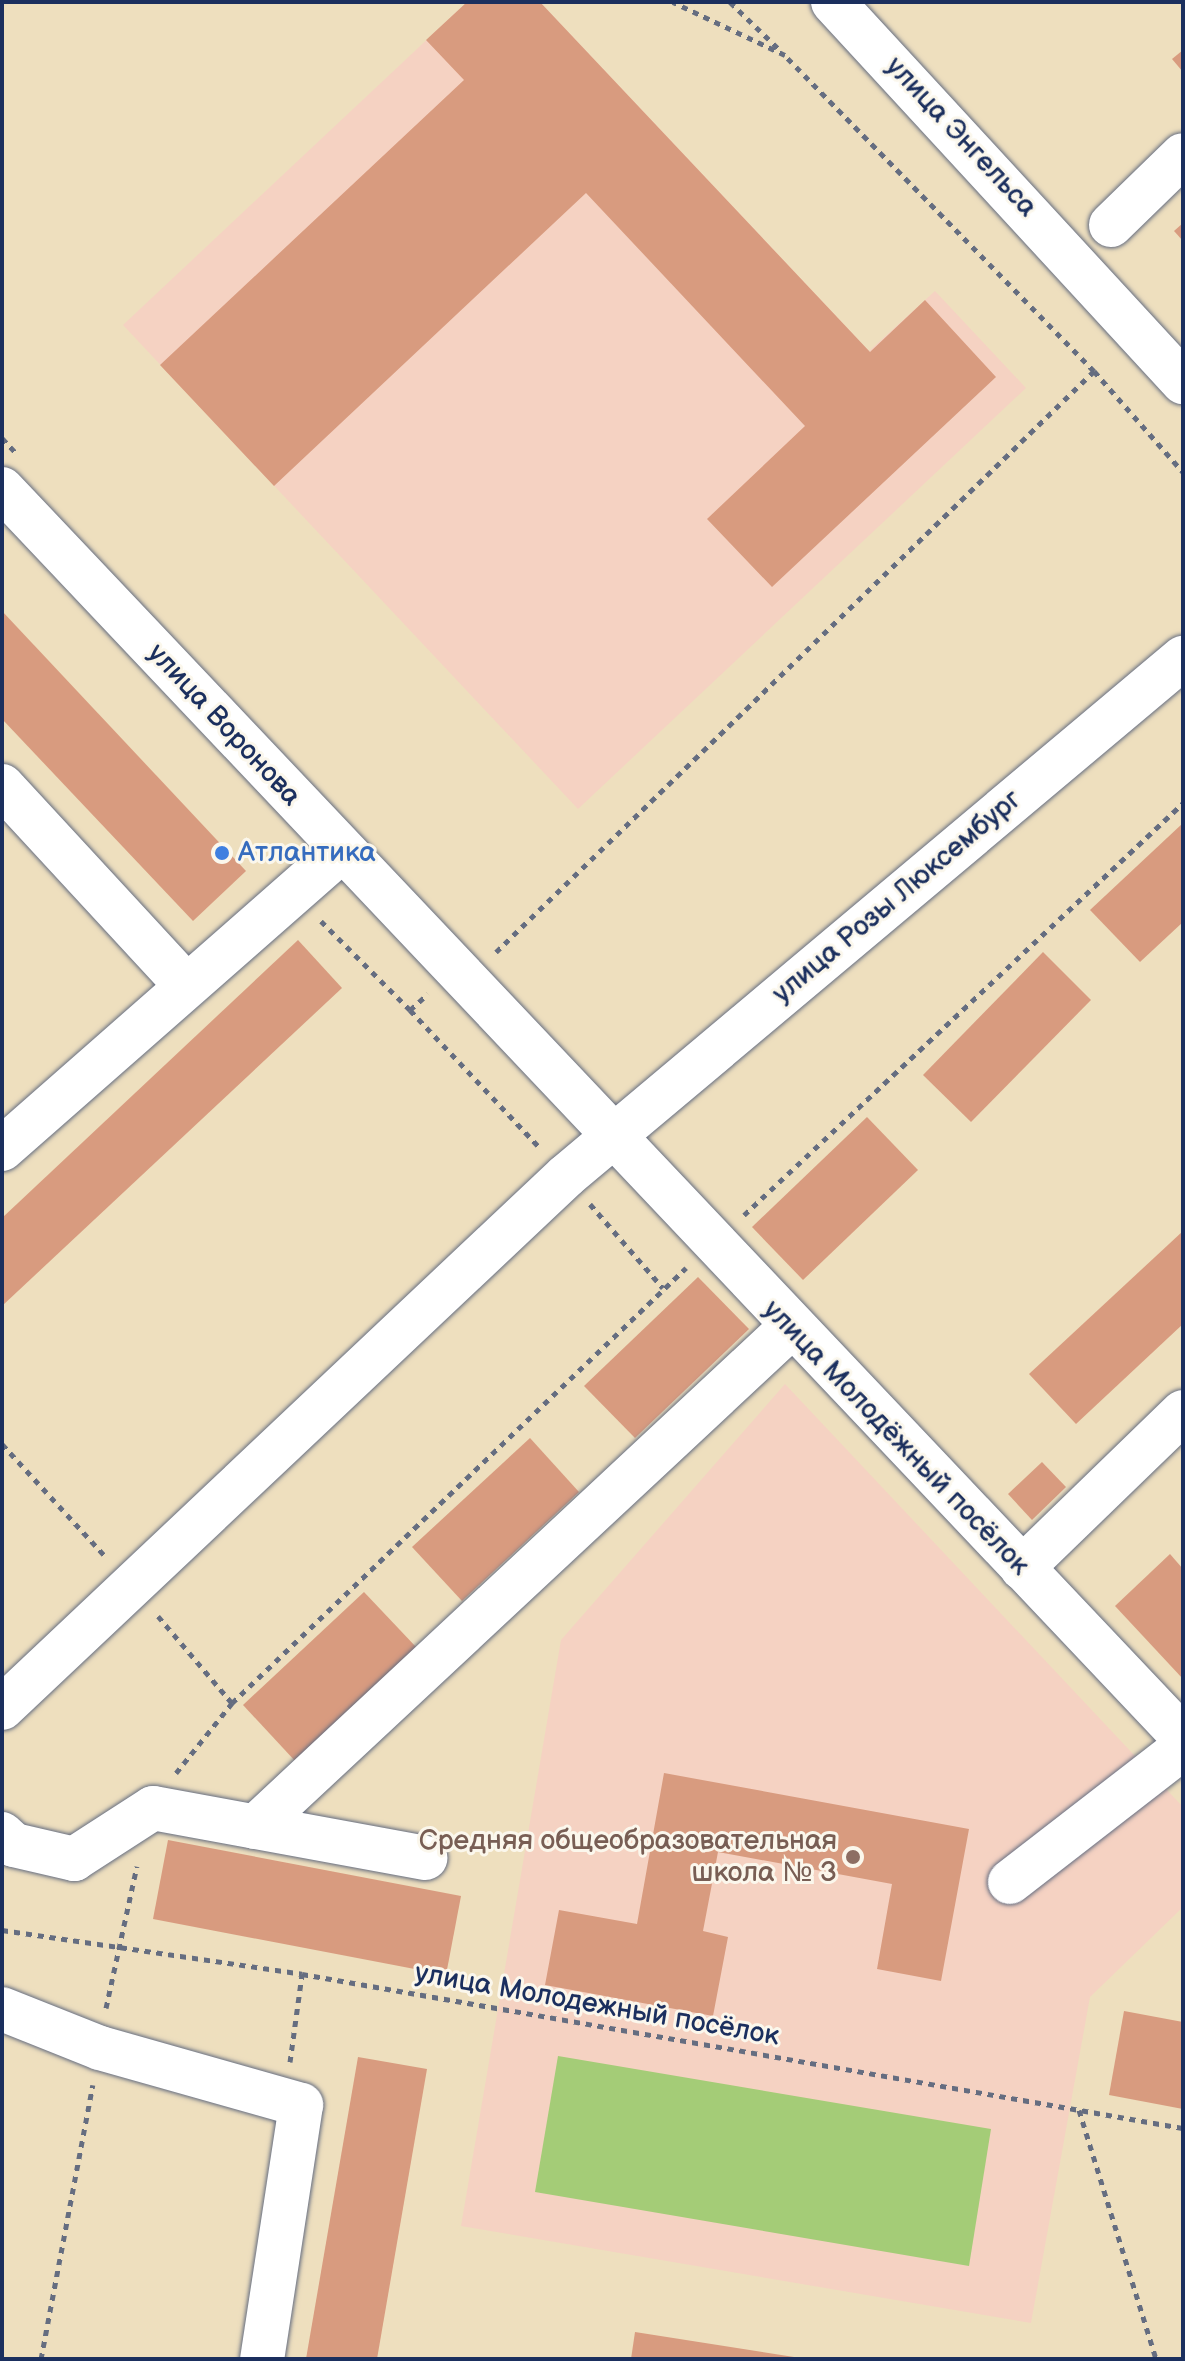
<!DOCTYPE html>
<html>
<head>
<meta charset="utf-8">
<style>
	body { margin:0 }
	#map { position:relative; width:1185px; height:2361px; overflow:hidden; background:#eedfbe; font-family:"Balsamiq Sans",sans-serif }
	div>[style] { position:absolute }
	.built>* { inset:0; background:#f5d2c2 }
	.green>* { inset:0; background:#a4cc77 }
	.building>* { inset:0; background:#d89b7f }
	.path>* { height:5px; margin-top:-2.5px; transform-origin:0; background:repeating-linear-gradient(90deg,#656d80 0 6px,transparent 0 12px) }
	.roads { filter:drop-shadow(0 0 2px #656d80) drop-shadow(0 0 2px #656d80) }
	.minor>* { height:44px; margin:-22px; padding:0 22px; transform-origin:22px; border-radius:22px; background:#fff }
	.dots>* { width:22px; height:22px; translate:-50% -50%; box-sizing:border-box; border:4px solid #fbf7ec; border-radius:50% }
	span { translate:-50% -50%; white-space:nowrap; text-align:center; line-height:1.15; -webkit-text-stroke:6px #fbf7ec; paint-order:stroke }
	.street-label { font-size:28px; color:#1b2f5e }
	.shop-label { font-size:28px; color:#366cbe }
	.left { translate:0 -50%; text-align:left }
	.education-label { font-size:28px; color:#785e54 }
	.right { translate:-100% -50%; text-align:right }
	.frame { position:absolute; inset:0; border:4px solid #1b2f5e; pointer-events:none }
</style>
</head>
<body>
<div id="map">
	<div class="built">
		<div style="clip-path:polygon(467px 2px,540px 2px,869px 351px,935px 291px,1026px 388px,578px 809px,123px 325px)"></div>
		<div style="clip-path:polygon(785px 1384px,1183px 1807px,1183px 1907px,1090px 1997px,1031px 2323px,461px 2226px,561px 1640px)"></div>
	</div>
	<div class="green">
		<div style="clip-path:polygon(558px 2056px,991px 2129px,969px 2266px,535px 2192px)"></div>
	</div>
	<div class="building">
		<div style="clip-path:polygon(467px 2px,540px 2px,870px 352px,925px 300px,996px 377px,772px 587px,707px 519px,805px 426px,586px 193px,274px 486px,160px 365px,464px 80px,426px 40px)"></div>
		<div style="clip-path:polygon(1183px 50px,1183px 72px,1172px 59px)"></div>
		<div style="clip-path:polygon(1183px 223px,1183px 241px,1174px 231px)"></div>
		<div style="clip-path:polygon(2px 611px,246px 871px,193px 921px,2px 719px)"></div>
		<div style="clip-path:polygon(1183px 823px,1183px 922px,1140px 962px,1090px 910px)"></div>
		<div style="clip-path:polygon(298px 940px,342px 988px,2px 1306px,2px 1218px)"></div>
		<div style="clip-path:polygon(1043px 952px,1091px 1000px,971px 1122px,923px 1075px)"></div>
		<div style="clip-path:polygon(867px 1117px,918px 1170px,803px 1280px,752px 1227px)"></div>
		<div style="clip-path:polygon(1183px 1231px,1183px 1324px,1076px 1424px,1029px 1374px)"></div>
		<div style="clip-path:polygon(698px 1277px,749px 1329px,635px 1438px,584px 1386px)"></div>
		<div style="clip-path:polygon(530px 1438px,579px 1492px,462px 1601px,412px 1547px)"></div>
		<div style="clip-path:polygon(1042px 1462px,1066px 1487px,1032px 1520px,1008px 1494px)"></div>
		<div style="clip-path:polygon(1170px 1554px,1183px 1569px,1183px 1679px,1115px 1606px)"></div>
		<div style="clip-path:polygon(364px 1592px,417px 1648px,296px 1762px,243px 1705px)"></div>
		<div style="clip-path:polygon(664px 1773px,969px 1829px,941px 1981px,877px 1969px,892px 1884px,718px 1852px,703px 1931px,728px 1937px,713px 2016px,545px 1985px,559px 1910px,637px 1924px)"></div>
		<div style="clip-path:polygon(168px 1840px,461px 1896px,446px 1975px,153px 1919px)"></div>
		<div style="clip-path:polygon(1124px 2011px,1183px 2022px,1183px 2109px,1109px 2095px)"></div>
		<div style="clip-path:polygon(358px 2057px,427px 2069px,377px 2359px,306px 2359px)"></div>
		<div style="clip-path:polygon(635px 2332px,794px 2357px,794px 2359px,631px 2359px)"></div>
	</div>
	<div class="path">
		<div style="left:730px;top:2px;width:71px;rotate:43.9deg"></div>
		<div style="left:1094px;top:371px;width:135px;rotate:48.6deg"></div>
		<div style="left:2px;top:438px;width:19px;rotate:47deg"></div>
		<div style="left:321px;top:921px;width:126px;rotate:45deg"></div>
		<div style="left:410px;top:1010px;width:24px;rotate:-42deg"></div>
		<div style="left:496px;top:952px;width:834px;rotate:-44.17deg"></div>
		<div style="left:1094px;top:371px;width:442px;rotate:-134.4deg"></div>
		<div style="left:785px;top:55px;width:124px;rotate:-154.7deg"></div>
		<div style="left:410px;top:1010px;width:191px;rotate:46.7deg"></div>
		<div style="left:590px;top:1204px;width:111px;rotate:49deg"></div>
		<div style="left:744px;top:1215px;width:602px;rotate:-43.18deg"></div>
		<div style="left:2px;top:1444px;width:154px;rotate:47.4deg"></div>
		<div style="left:158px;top:1616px;width:114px;rotate:49.6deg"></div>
		<div style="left:176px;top:1773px;width:90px;rotate:-51.3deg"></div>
		<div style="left:232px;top:1703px;width:629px;rotate:-43.78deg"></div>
		<div style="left:2px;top:1930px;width:303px;rotate:8.3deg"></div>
		<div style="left:302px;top:1974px;width:894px;rotate:9.92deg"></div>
		<div style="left:106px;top:2008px;width:145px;rotate:-77.7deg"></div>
		<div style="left:290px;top:2062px;width:89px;rotate:-82.2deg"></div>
		<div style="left:1079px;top:2110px;width:261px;rotate:72.8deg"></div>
		<div style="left:41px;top:2359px;width:279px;rotate:-79.3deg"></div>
	</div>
	<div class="roads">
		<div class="minor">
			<div style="left:833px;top:2px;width:517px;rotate:47.35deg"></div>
			<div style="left:1111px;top:225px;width:100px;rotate:-44.2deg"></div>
			<div style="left:2px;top:489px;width:1718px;rotate:46.58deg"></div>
			<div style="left:2px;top:786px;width:270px;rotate:47.3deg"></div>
			<div style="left:2px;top:1149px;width:453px;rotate:-41.3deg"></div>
			<div style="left:1022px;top:1568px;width:224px;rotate:-44.1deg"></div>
			<div style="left:2px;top:1708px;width:775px;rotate:-43.33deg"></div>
			<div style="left:566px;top:1176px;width:806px;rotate:-40.02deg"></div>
			<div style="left:255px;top:1827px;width:732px;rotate:-43.01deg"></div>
			<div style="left:2px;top:1834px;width:16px;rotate:43deg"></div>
			<div style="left:14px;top:1845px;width:62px;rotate:13.1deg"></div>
			<div style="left:74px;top:1859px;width:94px;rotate:-32.8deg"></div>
			<div style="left:153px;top:1808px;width:277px;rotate:10.4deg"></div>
			<div style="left:1010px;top:1882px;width:219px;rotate:-37.8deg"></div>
			<div style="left:2px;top:2009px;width:105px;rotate:21.7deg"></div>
			<div style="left:100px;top:2048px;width:209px;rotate:15.8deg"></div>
			<div style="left:301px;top:2105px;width:257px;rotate:98.7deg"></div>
		</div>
	</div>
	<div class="dots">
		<div style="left:222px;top:853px;background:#3f7fe0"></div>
		<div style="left:853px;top:1857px;background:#8d6e63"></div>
	</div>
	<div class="street-label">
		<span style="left:961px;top:137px;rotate:47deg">улица Энгельса</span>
		<span style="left:224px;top:725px;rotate:47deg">улица Воронова</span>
		<span style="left:897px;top:897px;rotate:-40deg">улица Розы Люксембург</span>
		<span style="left:896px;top:1438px;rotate:46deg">улица Молодёжный посёлок</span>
		<span style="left:597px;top:2005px;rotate:10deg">улица Молодежный посёлок</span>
	</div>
	<div class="shop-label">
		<span class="left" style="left:238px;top:853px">Атлантика</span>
	</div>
	<div class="education-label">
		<span class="right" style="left:837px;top:1857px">Средняя общеобразовательная<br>школа № 3</span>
	</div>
	<div class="frame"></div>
</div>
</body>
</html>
